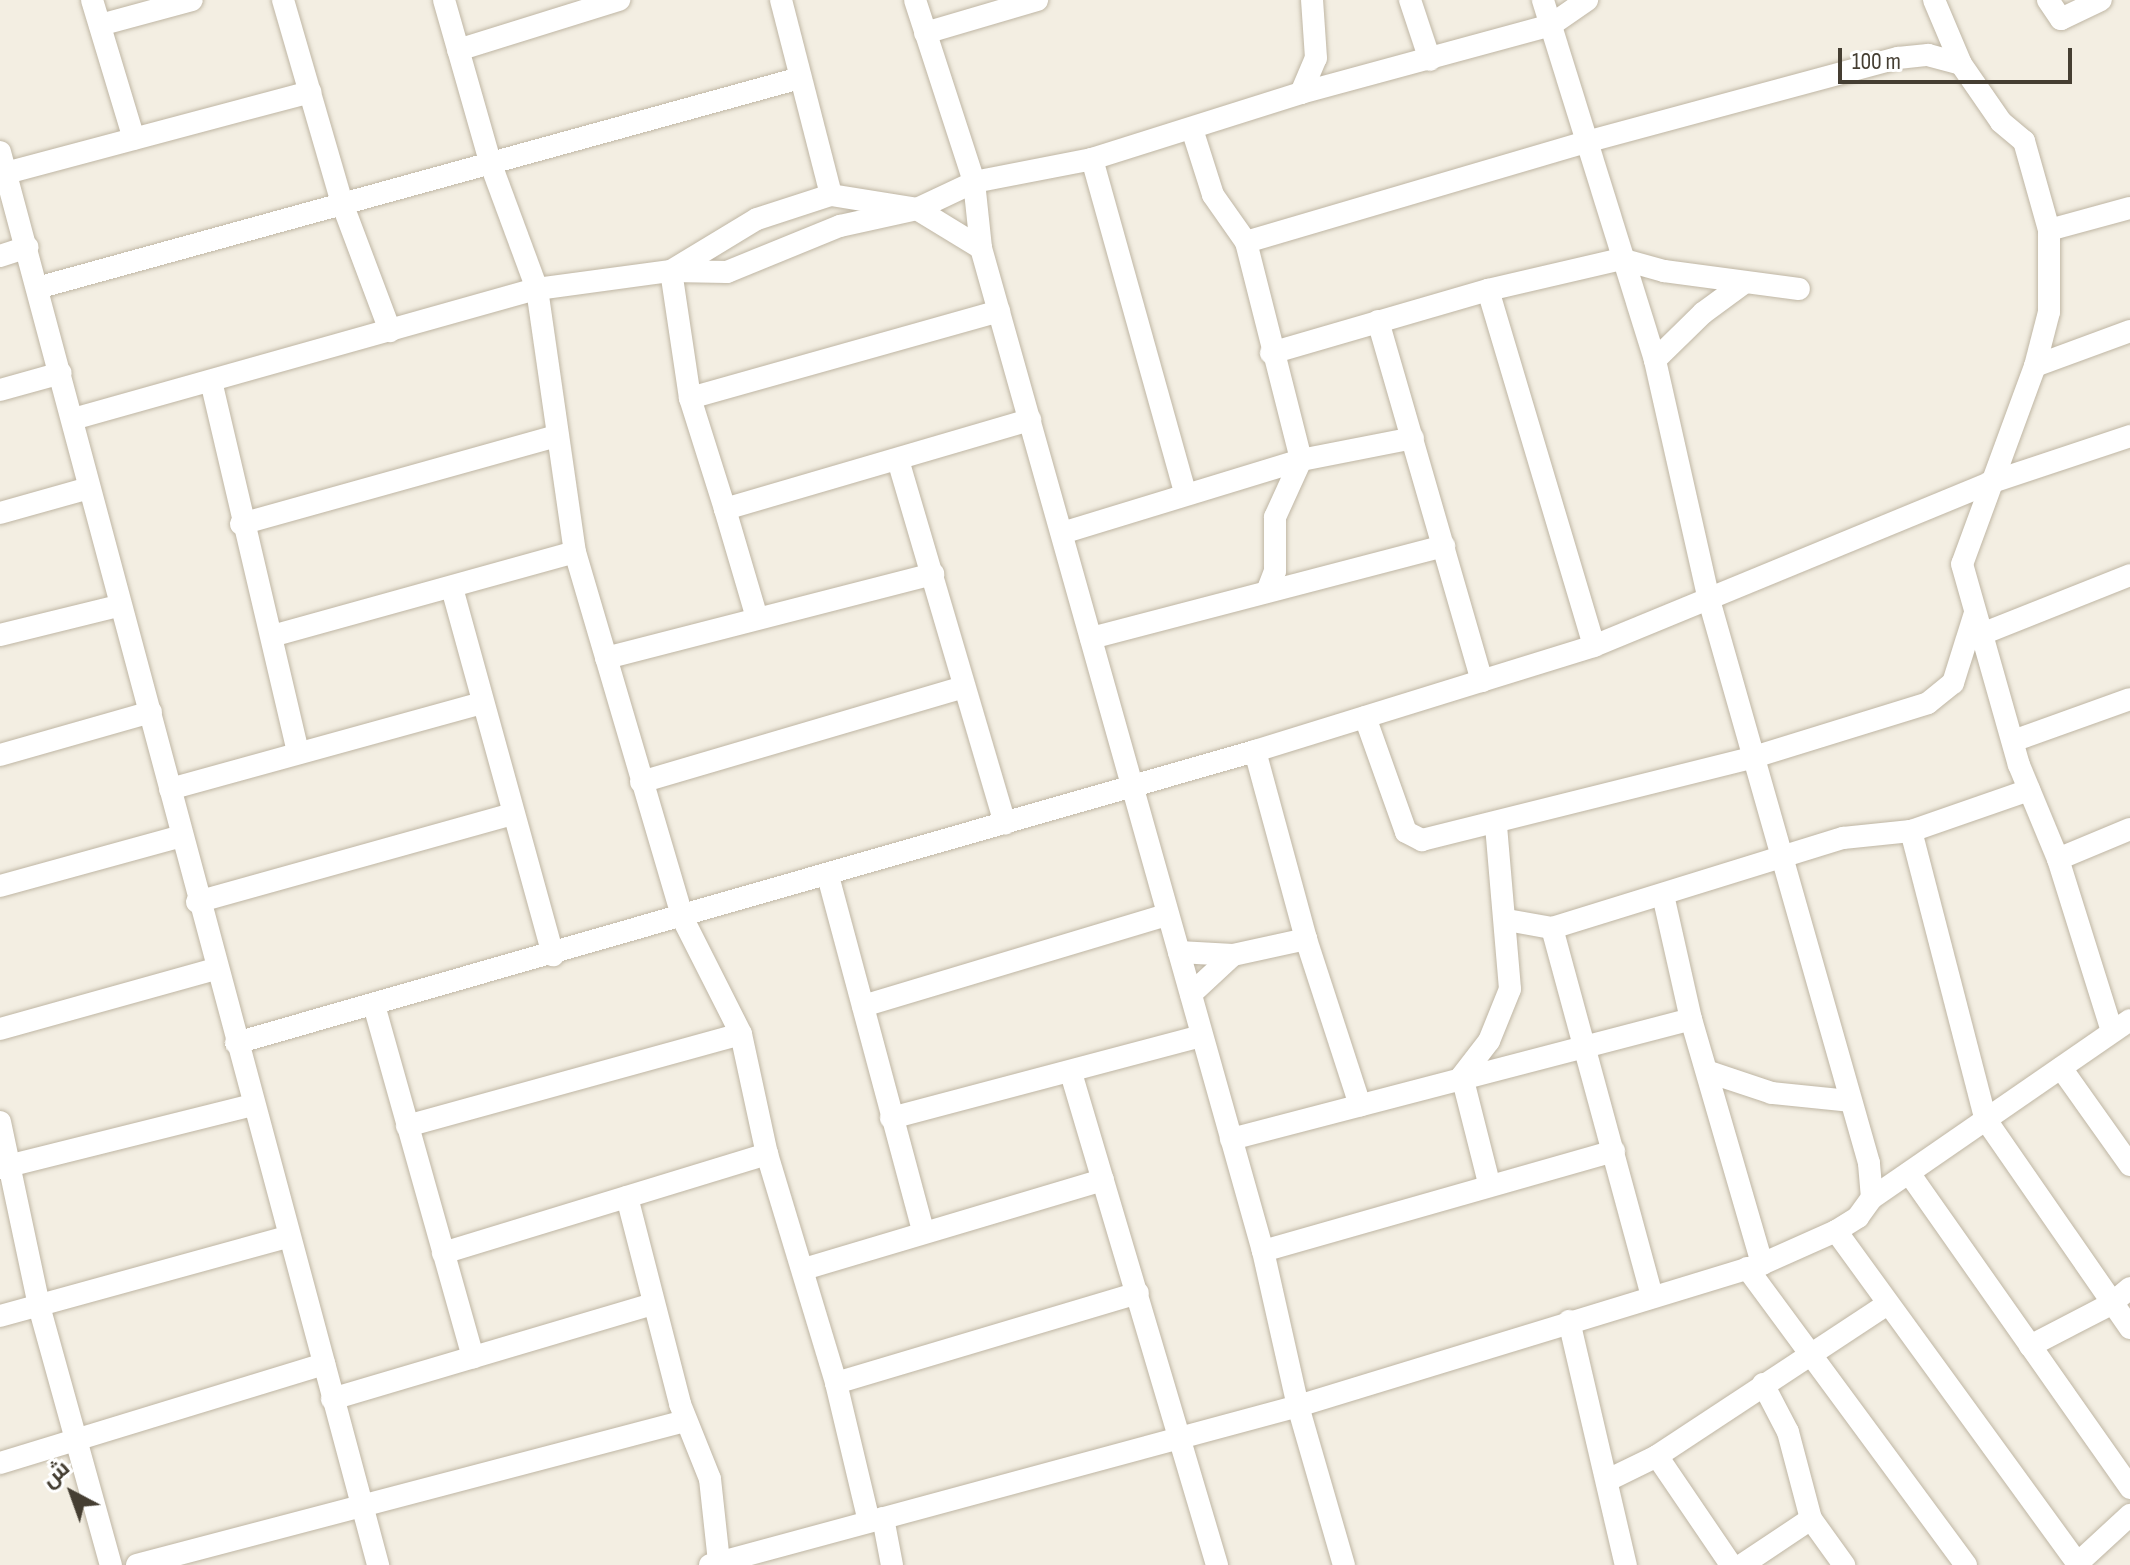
<!DOCTYPE html>
<html>
<head>
<meta charset="utf-8">
<style>
	body { margin:0 }
	#map { position:relative; width:2130px; height:1565px; overflow:hidden; background:#f3eee2; font-family:"Sofia Sans Condensed",Cairo,sans-serif }
	div>[style] { position:absolute }
	.roads { filter:drop-shadow(0 0 2px #bfb6a4) drop-shadow(0 0 2px #bfb6a4) }
	.minor>* { height:22px; margin:-11px; padding:0 11px; transform-origin:11px; border-radius:11px; background:#fff }
	span { translate:-50% -50%; white-space:nowrap; text-align:center; line-height:1.15; -webkit-text-stroke:8px #fff; paint-order:stroke }
	.north { position:absolute; left:32px; top:1453px; width:80px; height:80px; -webkit-text-stroke:6px #fff; paint-order:stroke; rotate:319deg; font-size:22px; font-weight:700; line-height:32px; text-align:center; color:#453e32 }
	.north::after { content:''; display:block; margin:auto; width:28px; height:36px; background:#453e32; clip-path:polygon(50% 0,100% 100%,50% 72%,0 100%) }
	.scale { position:absolute; left:1838px; top:48px; width:234px; height:36px; box-sizing:border-box; border:4px solid #453e32; border-top:0; padding-left:10px; font-size:24px; line-height:28px; white-space:nowrap; color:#453e32; -webkit-text-stroke:6px #fff; paint-order:stroke }
</style>
</head>
<body>
<div id="map">
	<div class="roads">
		<div class="minor">
			<div style="left:92px;top:0;width:145px;rotate:73.2deg"></div>
			<div style="left:283px;top:0;width:211px;rotate:73.8deg"></div>
			<div style="left:342px;top:203px;width:137px;rotate:69.4deg"></div>
			<div style="left:444px;top:0;width:168px;rotate:74.1deg"></div>
			<div style="left:490px;top:162px;width:135px;rotate:69.7deg"></div>
			<div style="left:537px;top:289px;width:266px;rotate:81.8deg"></div>
			<div style="left:575px;top:552px;width:383px;rotate:73.6deg"></div>
			<div style="left:683px;top:919px;width:129px;rotate:63.2deg"></div>
			<div style="left:741px;top:1034px;width:123px;rotate:77.8deg"></div>
			<div style="left:767px;top:1154px;width:239px;rotate:73.2deg"></div>
			<div style="left:836px;top:1383px;width:142px;rotate:76.6deg"></div>
			<div style="left:781px;top:0;width:201px;rotate:75.6deg"></div>
			<div style="left:915px;top:0;width:191px;rotate:72deg"></div>
			<div style="left:974px;top:182px;width:66px;rotate:83.9deg"></div>
			<div style="left:981px;top:248px;width:1042px;rotate:74.3deg"></div>
			<div style="left:1263px;top:1251px;width:159px;rotate:77.3deg"></div>
			<div style="left:1298px;top:1406px;width:166px;rotate:73.9deg"></div>
			<div style="left:1410px;top:0;width:63px;rotate:71.6deg"></div>
			<div style="left:1934px;top:0;width:69px;rotate:67.1deg"></div>
			<div style="left:1961px;top:64px;width:70px;rotate:55.4deg"></div>
			<div style="left:2001px;top:122px;width:30px;rotate:40deg"></div>
			<div style="left:2024px;top:141px;width:92px;rotate:74.3deg"></div>
			<div style="left:2049px;top:230px;width:82px;rotate:90deg"></div>
			<div style="left:2049px;top:312px;width:56px;rotate:104.5deg"></div>
			<div style="left:2035px;top:366px;width:211px;rotate:110.2deg"></div>
			<div style="left:1962px;top:564px;width:209px;rotate:74.2deg"></div>
			<div style="left:2019px;top:765px;width:102px;rotate:67.5deg"></div>
			<div style="left:2058px;top:859px;width:180px;rotate:72.6deg"></div>
			<div style="left:2048px;top:0;width:23px;rotate:56deg"></div>
			<div style="left:2061px;top:19px;width:44px;rotate:-25.4deg"></div>
			<div style="left:100px;top:25px;width:95px;rotate:-15.2deg"></div>
			<div style="left:925px;top:33px;width:117px;rotate:-16.4deg"></div>
			<div style="left:458px;top:50px;width:169px;rotate:-17.3deg"></div>
			<div style="left:1301px;top:93px;width:38px;rotate:-67deg"></div>
			<div style="left:1316px;top:58px;width:58px;rotate:-93.9deg"></div>
			<div style="left:1192px;top:129px;width:69px;rotate:72.3deg"></div>
			<div style="left:1213px;top:195px;width:57px;rotate:54.9deg"></div>
			<div style="left:1246px;top:242px;width:225px;rotate:75.8deg"></div>
			<div style="left:1301px;top:460px;width:63px;rotate:114.5deg"></div>
			<div style="left:1275px;top:517px;width:54px;rotate:90deg"></div>
			<div style="left:1275px;top:571px;width:22px;rotate:111deg"></div>
			<div style="left:0;top:152px;width:1463px;rotate:75.02deg"></div>
			<div style="left:1092px;top:159px;width:346px;rotate:74.4deg"></div>
			<div style="left:6px;top:173px;width:315px;rotate:-14.9deg"></div>
			<div style="left:2049px;top:230px;width:84px;rotate:-15.2deg"></div>
			<div style="left:1246px;top:242px;width:354px;rotate:-16.4deg"></div>
			<div style="left:1586px;top:142px;width:323px;rotate:-15.1deg"></div>
			<div style="left:1898px;top:58px;width:30px;rotate:-6deg"></div>
			<div style="left:1928px;top:55px;width:34px;rotate:15deg"></div>
			<div style="left:0;top:256px;width:29px;rotate:-18deg"></div>
			<div style="left:37px;top:288px;width:791px;rotate:-15.39deg"></div>
			<div style="left:1488px;top:290px;width:371px;rotate:73.4deg"></div>
			<div style="left:1378px;top:321px;width:375px;rotate:73.9deg"></div>
			<div style="left:1271px;top:353px;width:226px;rotate:-16.2deg"></div>
			<div style="left:1488px;top:290px;width:137px;rotate:-13.1deg"></div>
			<div style="left:1621px;top:259px;width:45px;rotate:15.6deg"></div>
			<div style="left:1664px;top:271px;width:136px;rotate:7.6deg"></div>
			<div style="left:1655px;top:360px;width:67px;rotate:-44.4deg"></div>
			<div style="left:1703px;top:313px;width:51px;rotate:-36.2deg"></div>
			<div style="left:2035px;top:366px;width:101px;rotate:-20.2deg"></div>
			<div style="left:211px;top:381px;width:382px;rotate:76.8deg"></div>
			<div style="left:0;top:390px;width:63px;rotate:-15.6deg"></div>
			<div style="left:690px;top:398px;width:321px;rotate:-15.7deg"></div>
			<div style="left:73px;top:419px;width:482px;rotate:-15.7deg"></div>
			<div style="left:537px;top:289px;width:135px;rotate:-7.7deg"></div>
			<div style="left:671px;top:271px;width:56px;rotate:1deg"></div>
			<div style="left:727px;top:272px;width:122px;rotate:-22.2deg"></div>
			<div style="left:840px;top:226px;width:79px;rotate:-12.4deg"></div>
			<div style="left:917px;top:209px;width:63px;rotate:-25.3deg"></div>
			<div style="left:974px;top:182px;width:120px;rotate:-11deg"></div>
			<div style="left:1092px;top:159px;width:219px;rotate:-17.5deg"></div>
			<div style="left:1301px;top:93px;width:259px;rotate:-15.2deg"></div>
			<div style="left:1551px;top:25px;width:44px;rotate:-34.8deg"></div>
			<div style="left:898px;top:460px;width:379px;rotate:73.6deg"></div>
			<div style="left:725px;top:509px;width:116px;rotate:-107.5deg"></div>
			<div style="left:690px;top:398px;width:128px;rotate:-98.5deg"></div>
			<div style="left:671px;top:271px;width:100px;rotate:-31.2deg"></div>
			<div style="left:757px;top:219px;width:78px;rotate:-18deg"></div>
			<div style="left:831px;top:195px;width:87px;rotate:9.2deg"></div>
			<div style="left:917px;top:209px;width:75px;rotate:31.4deg"></div>
			<div style="left:0;top:513px;width:92px;rotate:-15.7deg"></div>
			<div style="left:241px;top:524px;width:328px;rotate:-15.6deg"></div>
			<div style="left:1062px;top:533px;width:250px;rotate:-17deg"></div>
			<div style="left:1301px;top:460px;width:114px;rotate:-11.1deg"></div>
			<div style="left:452px;top:588px;width:381px;rotate:74.6deg"></div>
			<div style="left:757px;top:618px;width:114px;rotate:-106.4deg"></div>
			<div style="left:725px;top:509px;width:318px;rotate:-16.3deg"></div>
			<div style="left:1982px;top:634px;width:159px;rotate:-21.7deg"></div>
			<div style="left:0;top:635px;width:122px;rotate:-13.8deg"></div>
			<div style="left:272px;top:636px;width:314px;rotate:-15.5deg"></div>
			<div style="left:1091px;top:638px;width:365px;rotate:-14.6deg"></div>
			<div style="left:606px;top:658px;width:338px;rotate:-14.4deg"></div>
			<div style="left:1365px;top:717px;width:122px;rotate:70.4deg"></div>
			<div style="left:1406px;top:832px;width:18px;rotate:27deg"></div>
			<div style="left:1422px;top:840px;width:342px;rotate:-14deg"></div>
			<div style="left:1754px;top:757px;width:182px;rotate:-17.2deg"></div>
			<div style="left:1928px;top:703px;width:32px;rotate:-39deg"></div>
			<div style="left:1953px;top:683px;width:70px;rotate:-72.6deg"></div>
			<div style="left:2013px;top:741px;width:124px;rotate:-19.7deg"></div>
			<div style="left:1255px;top:751px;width:195px;rotate:74.8deg"></div>
			<div style="left:1306px;top:939px;width:175px;rotate:72deg"></div>
			<div style="left:0;top:755px;width:157px;rotate:-15.9deg"></div>
			<div style="left:641px;top:782px;width:337px;rotate:-16.4deg"></div>
			<div style="left:170px;top:789px;width:324px;rotate:-15.4deg"></div>
			<div style="left:1911px;top:831px;width:299px;rotate:75.5deg"></div>
			<div style="left:1986px;top:1120px;width:253px;rotate:55.3deg"></div>
			<div style="left:2058px;top:859px;width:78px;rotate:-22.6deg"></div>
			<div style="left:828px;top:876px;width:367px;rotate:75deg"></div>
			<div style="left:0;top:886px;width:189px;rotate:-15.4deg"></div>
			<div style="left:1663px;top:895px;width:127px;rotate:77.3deg"></div>
			<div style="left:1691px;top:1019px;width:255px;rotate:73.8deg"></div>
			<div style="left:197px;top:902px;width:327px;rotate:-15.6deg"></div>
			<div style="left:1507px;top:920px;width:46px;rotate:10.1deg"></div>
			<div style="left:1552px;top:928px;width:305px;rotate:-17.2deg"></div>
			<div style="left:1843px;top:838px;width:68px;rotate:-5.9deg"></div>
			<div style="left:1911px;top:831px;width:125px;rotate:-19.2deg"></div>
			<div style="left:1552px;top:928px;width:381px;rotate:74.8deg"></div>
			<div style="left:1179px;top:952px;width:54px;rotate:3.2deg"></div>
			<div style="left:1233px;top:955px;width:75px;rotate:-12.4deg"></div>
			<div style="left:1191px;top:994px;width:57px;rotate:-42.9deg"></div>
			<div style="left:374px;top:1005px;width:366px;rotate:74.3deg"></div>
			<div style="left:863px;top:1006px;width:317px;rotate:-16.7deg"></div>
			<div style="left:0;top:1029px;width:223px;rotate:-15.6deg"></div>
			<div style="left:236px;top:1043px;width:1060px;rotate:-15.99deg"></div>
			<div style="left:1255px;top:751px;width:355px;rotate:-17.2deg"></div>
			<div style="left:1594px;top:646px;width:427px;rotate:-22.4deg"></div>
			<div style="left:1989px;top:483px;width:149px;rotate:-18.4deg"></div>
			<div style="left:2061px;top:1068px;width:119px;rotate:54.6deg"></div>
			<div style="left:1709px;top:1072px;width:66px;rotate:18.4deg"></div>
			<div style="left:1772px;top:1093px;width:79px;rotate:5.8deg"></div>
			<div style="left:1071px;top:1073px;width:513px;rotate:73.47deg"></div>
			<div style="left:891px;top:1118px;width:321px;rotate:-14.8deg"></div>
			<div style="left:0;top:1122px;width:188px;rotate:78deg"></div>
			<div style="left:39px;top:1306px;width:269px;rotate:74.5deg"></div>
			<div style="left:407px;top:1126px;width:346px;rotate:-15.4deg"></div>
			<div style="left:1231px;top:1139px;width:475px;rotate:-14.6deg"></div>
			<div style="left:0;top:1168px;width:261px;rotate:-14deg"></div>
			<div style="left:1909px;top:1173px;width:385px;rotate:54.9deg"></div>
			<div style="left:1489px;top:1183px;width:110px;rotate:-104.2deg"></div>
			<div style="left:1462px;top:1076px;width:44px;rotate:-52.4deg"></div>
			<div style="left:1489px;top:1041px;width:56px;rotate:-68deg"></div>
			<div style="left:1510px;top:989px;width:165px;rotate:-94.9deg"></div>
			<div style="left:627px;top:1197px;width:214px;rotate:75.6deg"></div>
			<div style="left:680px;top:1404px;width:81px;rotate:68.2deg"></div>
			<div style="left:710px;top:1479px;width:83px;rotate:83.8deg"></div>
			<div style="left:1872px;top:1198px;width:313px;rotate:-34.6deg"></div>
			<div style="left:1836px;top:1231px;width:413px;rotate:54deg"></div>
			<div style="left:1263px;top:1251px;width:365px;rotate:-15.9deg"></div>
			<div style="left:443px;top:1253px;width:339px;rotate:-17deg"></div>
			<div style="left:1747px;top:1268px;width:369px;rotate:53.6deg"></div>
			<div style="left:804px;top:1269px;width:312px;rotate:-16.6deg"></div>
			<div style="left:0;top:1316px;width:298px;rotate:-15.4deg"></div>
			<div style="left:1569px;top:1321px;width:251px;rotate:76.9deg"></div>
			<div style="left:2030px;top:1346px;width:91px;rotate:-27.4deg"></div>
			<div style="left:2111px;top:1304px;width:25px;rotate:-40deg"></div>
			<div style="left:836px;top:1383px;width:315px;rotate:-16.6deg"></div>
			<div style="left:1763px;top:1384px;width:54px;rotate:62.5deg"></div>
			<div style="left:1788px;top:1432px;width:90px;rotate:75.2deg"></div>
			<div style="left:332px;top:1399px;width:334px;rotate:-16.5deg"></div>
			<div style="left:1657px;top:1456px;width:132px;rotate:55.8deg"></div>
			<div style="left:0;top:1463px;width:339px;rotate:-17deg"></div>
			<div style="left:1608px;top:1480px;width:55px;rotate:-26.1deg"></div>
			<div style="left:1657px;top:1456px;width:274px;rotate:-33.4deg"></div>
			<div style="left:883px;top:1518px;width:48px;rotate:79.2deg"></div>
			<div style="left:2078px;top:1563px;width:71px;rotate:-42.7deg"></div>
			<div style="left:137px;top:1565px;width:567px;rotate:-14.72deg"></div>
			<div style="left:710px;top:1565px;width:609px;rotate:-15.13deg"></div>
			<div style="left:1298px;top:1406px;width:485px;rotate:-17deg"></div>
			<div style="left:1762px;top:1264px;width:81px;rotate:-24deg"></div>
			<div style="left:1836px;top:1231px;width:26px;rotate:-32deg"></div>
			<div style="left:1858px;top:1217px;width:24px;rotate:-54deg"></div>
			<div style="left:1872px;top:1198px;width:35px;rotate:-95deg"></div>
			<div style="left:1869px;top:1163px;width:585px;rotate:-105.86deg"></div>
			<div style="left:1709px;top:600px;width:246px;rotate:-102.7deg"></div>
			<div style="left:1655px;top:360px;width:377px;rotate:-107.3deg"></div>
			<div style="left:1742px;top:1565px;width:83px;rotate:-33.7deg"></div>
			<div style="left:1811px;top:1519px;width:57px;rotate:54.3deg"></div>
		</div>
	</div>
	<div class="north">ش</div>
	<div class="scale">100 m</div>
</div>
</body>
</html>
